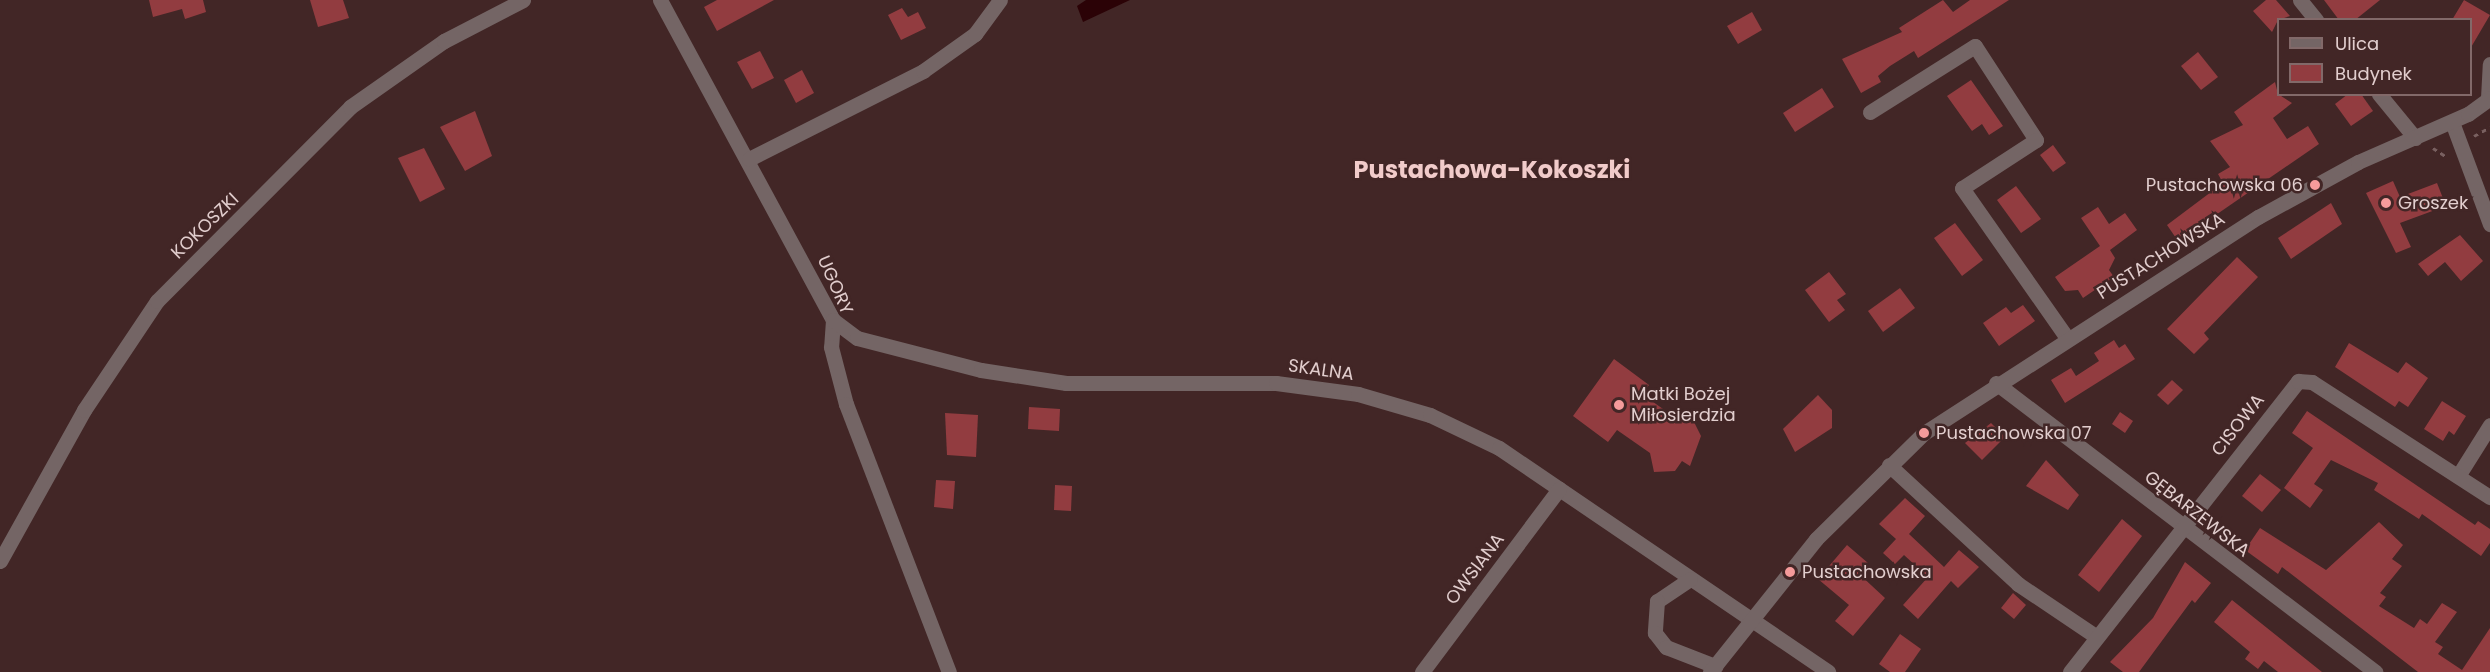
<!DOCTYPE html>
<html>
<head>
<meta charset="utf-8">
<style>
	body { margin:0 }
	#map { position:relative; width:2490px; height:672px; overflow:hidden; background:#422626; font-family:Poppins,sans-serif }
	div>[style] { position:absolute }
	.water>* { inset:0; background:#2b0206 }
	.building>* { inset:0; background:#923c40 }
	.path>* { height:3px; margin-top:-1.5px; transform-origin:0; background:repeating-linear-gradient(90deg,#796060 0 4.5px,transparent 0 9px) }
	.minor>* { height:15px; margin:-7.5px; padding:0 7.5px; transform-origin:7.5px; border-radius:7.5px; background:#746565 }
	.dots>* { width:16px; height:16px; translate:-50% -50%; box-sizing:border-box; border:3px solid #422626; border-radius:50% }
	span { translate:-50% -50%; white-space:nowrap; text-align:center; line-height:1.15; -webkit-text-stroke:5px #422626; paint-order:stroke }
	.poi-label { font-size:18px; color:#e2cece }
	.right { translate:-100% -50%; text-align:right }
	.left { translate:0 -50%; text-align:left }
	.street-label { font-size:18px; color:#e2cece }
	.district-label { font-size:24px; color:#f1cbca; font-weight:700 }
	.legend { position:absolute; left:2277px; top:18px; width:195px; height:78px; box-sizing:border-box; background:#422626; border:2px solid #826969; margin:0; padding:8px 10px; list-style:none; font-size:18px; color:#e2cece }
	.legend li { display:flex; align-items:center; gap:12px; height:30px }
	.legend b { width:30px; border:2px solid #826969 }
</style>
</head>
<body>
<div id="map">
	<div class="water">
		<div style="clip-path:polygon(1086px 0,1130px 0,1083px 22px,1077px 6px)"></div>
	</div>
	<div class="building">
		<div style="clip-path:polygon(149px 0,203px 0,206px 12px,185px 19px,182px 9px,153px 17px)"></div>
		<div style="clip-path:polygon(310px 0,343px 0,349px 18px,318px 27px)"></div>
		<div style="clip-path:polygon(717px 0,774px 0,717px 31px,704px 7px)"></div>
		<div style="clip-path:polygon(1943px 0,1953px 12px,1970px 0,2009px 0,1918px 58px,1914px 51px,1890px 66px,1878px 76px,1881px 82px,1861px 93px,1842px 59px,1902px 32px,1899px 28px)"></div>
		<div style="clip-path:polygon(2266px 0,2276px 0,2290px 16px,2278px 20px,2272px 32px,2253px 11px)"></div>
		<div style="clip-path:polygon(2324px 0,2380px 0,2355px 20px,2339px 20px)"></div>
		<div style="clip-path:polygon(2464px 0,2490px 15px,2470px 49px,2470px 20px,2452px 20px)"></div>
		<div style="clip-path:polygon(902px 8px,908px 17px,918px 12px,926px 28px,901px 40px,888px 15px)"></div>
		<div style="clip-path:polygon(1752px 12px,1762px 30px,1738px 44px,1727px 26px)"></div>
		<div style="clip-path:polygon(760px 51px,774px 78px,752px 89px,737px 62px)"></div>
		<div style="clip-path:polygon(2198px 52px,2218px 77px,2201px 90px,2181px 66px)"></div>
		<div style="clip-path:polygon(802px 70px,814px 93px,796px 103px,784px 80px)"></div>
		<div style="clip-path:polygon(1971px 80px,2003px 126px,1989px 135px,1982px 124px,1972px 131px,1947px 96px)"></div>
		<div style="clip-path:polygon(2275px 82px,2278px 94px,2292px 103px,2273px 118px,2287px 139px,2308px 126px,2319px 144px,2178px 241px,2167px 225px,2223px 183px,2218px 174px,2230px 167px,2210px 141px,2243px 125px,2234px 112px)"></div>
		<div style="clip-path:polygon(1822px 88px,1834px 107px,1795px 132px,1783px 113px)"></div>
		<div style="clip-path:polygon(2348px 94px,2361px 94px,2373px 111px,2351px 126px,2335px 104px)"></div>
		<div style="clip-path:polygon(475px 111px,492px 156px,465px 171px,440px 127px)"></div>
		<div style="clip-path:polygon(2053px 145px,2066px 163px,2053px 172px,2040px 155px)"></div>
		<div style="clip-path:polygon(424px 148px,445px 189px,420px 202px,398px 158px)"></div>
		<div style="clip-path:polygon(2393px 181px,2400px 197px,2437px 183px,2446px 206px,2400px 223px,2411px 247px,2396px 253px,2366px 193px)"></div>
		<div style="clip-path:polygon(2016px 186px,2041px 219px,2021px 233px,1997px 200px)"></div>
		<div style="clip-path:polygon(2331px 203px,2342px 224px,2291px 259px,2278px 238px)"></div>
		<div style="clip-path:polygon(2098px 207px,2109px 224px,2125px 213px,2137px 230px,2110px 250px,2115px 258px,2109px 270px,2114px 277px,2083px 298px,2078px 290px,2065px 291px,2055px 277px,2100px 246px,2081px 218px)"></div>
		<div style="clip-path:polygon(1955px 223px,1983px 260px,1962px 276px,1934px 238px)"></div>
		<div style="clip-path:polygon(2460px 235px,2483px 261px,2461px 281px,2445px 262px,2428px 276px,2418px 264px)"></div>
		<div style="clip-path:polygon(2237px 257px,2258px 277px,2204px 333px,2209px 339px,2194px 354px,2167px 329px)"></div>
		<div style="clip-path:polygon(1829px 272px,1846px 294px,1837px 300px,1845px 310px,1829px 322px,1805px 290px)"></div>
		<div style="clip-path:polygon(1900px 288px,1915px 308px,1883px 332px,1868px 311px)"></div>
		<div style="clip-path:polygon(2023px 305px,2035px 321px,1999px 346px,1983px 323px,2006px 307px,2011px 313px)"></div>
		<div style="clip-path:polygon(2114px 340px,2119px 348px,2125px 344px,2135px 359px,2065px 403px,2051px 380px,2071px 368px,2076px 376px,2099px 361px,2094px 353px)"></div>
		<div style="clip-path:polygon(2349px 343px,2398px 373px,2406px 362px,2428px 378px,2408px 407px,2399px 401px,2395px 407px,2335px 367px)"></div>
		<div style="clip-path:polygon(1614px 359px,1649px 385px,1642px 394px,1677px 419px,1691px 416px,1701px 436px,1690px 466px,1682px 461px,1675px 471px,1654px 472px,1650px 453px,1617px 430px,1608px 442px,1573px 416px)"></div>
		<div style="clip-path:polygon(2172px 380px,2183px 390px,2168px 405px,2157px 395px)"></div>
		<div style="clip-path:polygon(1818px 395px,1832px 410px,1832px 428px,1795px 452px,1783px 429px)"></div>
		<div style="clip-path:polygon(2442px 401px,2466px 416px,2454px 435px,2449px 431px,2443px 441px,2424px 429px)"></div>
		<div style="clip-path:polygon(1029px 407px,1060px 409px,1059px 431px,1028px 429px)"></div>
		<div style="clip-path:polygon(2307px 411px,2475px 525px,2478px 521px,2490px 529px,2490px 543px,2481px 556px,2422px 514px,2419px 519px,2374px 490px,2378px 483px,2331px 460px,2314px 484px,2323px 490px,2310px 508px,2284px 488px,2313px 448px,2292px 433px)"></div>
		<div style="clip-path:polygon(2120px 412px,2133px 421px,2125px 433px,2112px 424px)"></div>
		<div style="clip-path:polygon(945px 413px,978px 415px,976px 457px,947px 455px)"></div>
		<div style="clip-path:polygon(1991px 423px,2005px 437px,1982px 460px,1965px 443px)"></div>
		<div style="clip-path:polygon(2046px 460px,2079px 495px,2068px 510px,2026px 486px)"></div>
		<div style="clip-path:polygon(2260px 474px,2281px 490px,2262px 512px,2242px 496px)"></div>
		<div style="clip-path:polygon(936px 480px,955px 481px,953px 509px,934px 507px)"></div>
		<div style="clip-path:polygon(1055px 485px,1072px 486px,1071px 511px,1054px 510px)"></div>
		<div style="clip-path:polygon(1905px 498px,1925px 516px,1909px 534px,1944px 567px,1959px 550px,1979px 567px,1958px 588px,1951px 581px,1918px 619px,1903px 605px,1928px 577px,1904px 555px,1895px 564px,1883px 553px,1896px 539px,1879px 524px)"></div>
		<div style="clip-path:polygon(2122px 519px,2142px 536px,2099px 592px,2078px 575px)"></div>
		<div style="clip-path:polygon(2379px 522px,2403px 545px,2392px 559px,2402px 566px,2380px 593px,2386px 597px,2379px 606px,2414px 628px,2420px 619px,2427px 624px,2442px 603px,2457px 612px,2435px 642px,2443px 647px,2438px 654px,2462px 670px,2490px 628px,2490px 672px,2418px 672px,2282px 567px,2278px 574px,2245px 550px,2260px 528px,2326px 570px)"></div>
		<div style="clip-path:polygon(1847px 545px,1868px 563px,1858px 573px,1885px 598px,1853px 636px,1835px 621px,1849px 605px,1818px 579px)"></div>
		<div style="clip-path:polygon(2185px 562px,2211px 583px,2195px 603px,2192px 600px,2139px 672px,2123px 672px,2110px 662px,2153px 618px)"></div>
		<div style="clip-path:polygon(2013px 593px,2026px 605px,2014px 619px,2001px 608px)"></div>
		<div style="clip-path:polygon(2232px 600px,2322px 672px,2278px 672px,2264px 661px,2258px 669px,2245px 659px,2250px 652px,2214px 622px)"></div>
		<div style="clip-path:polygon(1900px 634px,1921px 649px,1905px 672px,1890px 672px,1879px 664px)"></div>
	</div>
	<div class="path">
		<div style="left:2474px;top:136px;width:18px;rotate:-29deg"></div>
		<div style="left:2433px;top:148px;width:17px;rotate:33deg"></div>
	</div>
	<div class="minor">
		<div style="left:660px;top:0;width:364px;rotate:61.6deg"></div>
		<div style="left:833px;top:320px;width:27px;rotate:94deg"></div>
		<div style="left:831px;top:347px;width:59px;rotate:75.3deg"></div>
		<div style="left:846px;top:404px;width:287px;rotate:69deg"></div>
		<div style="left:2300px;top:0;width:26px;rotate:51deg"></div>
		<div style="left:2379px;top:94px;width:57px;rotate:50.7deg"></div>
		<div style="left:2488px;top:98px;width:34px;rotate:-87deg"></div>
		<div style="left:1870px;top:112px;width:124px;rotate:-32.2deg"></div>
		<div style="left:1975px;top:46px;width:112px;rotate:57deg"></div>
		<div style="left:2036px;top:140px;width:88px;rotate:147deg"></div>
		<div style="left:1962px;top:188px;width:183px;rotate:55deg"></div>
		<div style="left:2452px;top:122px;width:109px;rotate:69.6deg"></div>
		<div style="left:749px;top:159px;width:195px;rotate:-26.8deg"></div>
		<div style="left:923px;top:71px;width:64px;rotate:-35.4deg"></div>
		<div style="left:975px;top:34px;width:42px;rotate:-53.7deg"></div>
		<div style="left:833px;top:320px;width:30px;rotate:37deg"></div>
		<div style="left:857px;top:338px;width:128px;rotate:14.5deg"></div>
		<div style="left:981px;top:370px;width:86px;rotate:8.7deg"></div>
		<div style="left:1066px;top:383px;width:210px"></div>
		<div style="left:1276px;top:383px;width:83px;rotate:7.6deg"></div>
		<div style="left:1358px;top:394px;width:75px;rotate:16.3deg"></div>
		<div style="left:1430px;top:415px;width:76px;rotate:25.6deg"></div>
		<div style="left:1499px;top:448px;width:398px;rotate:34.2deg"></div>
		<div style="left:1996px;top:383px;width:477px;rotate:37.3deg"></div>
		<div style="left:1889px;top:465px;width:176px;rotate:42.7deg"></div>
		<div style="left:2018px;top:584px;width:95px;rotate:33.9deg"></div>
		<div style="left:2458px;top:476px;width:60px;rotate:-57.9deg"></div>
		<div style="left:0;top:561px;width:173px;rotate:-60.9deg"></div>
		<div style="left:84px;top:410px;width:131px;rotate:-56.2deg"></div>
		<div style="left:157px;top:301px;width:274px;rotate:-45.1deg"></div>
		<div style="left:350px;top:107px;width:115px;rotate:-35.1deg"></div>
		<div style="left:444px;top:41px;width:89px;rotate:-27.4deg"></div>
		<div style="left:1690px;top:579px;width:40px;rotate:146deg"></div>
		<div style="left:1657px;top:601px;width:32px;rotate:94deg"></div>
		<div style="left:1655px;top:633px;width:18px;rotate:52deg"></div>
		<div style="left:1666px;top:647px;width:53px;rotate:21.2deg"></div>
		<div style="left:1422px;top:672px;width:229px;rotate:-53.2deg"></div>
		<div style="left:1710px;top:672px;width:170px;rotate:-51.4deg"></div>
		<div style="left:1816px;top:539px;width:151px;rotate:-44.5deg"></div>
		<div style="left:1924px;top:433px;width:398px;rotate:-32.9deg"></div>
		<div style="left:2258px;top:217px;width:114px;rotate:-28.8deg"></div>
		<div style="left:2358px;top:162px;width:120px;rotate:-23.6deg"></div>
		<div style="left:2468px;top:114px;width:27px;rotate:-36deg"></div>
		<div style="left:2070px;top:672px;width:370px;rotate:-51.9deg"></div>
		<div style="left:2298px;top:381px;width:14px;rotate:4deg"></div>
		<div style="left:2312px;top:382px;width:212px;rotate:32.9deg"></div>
	</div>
	<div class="dots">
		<div style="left:2315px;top:185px;background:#f59b9b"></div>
		<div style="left:2386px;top:203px;background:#f59b9b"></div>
		<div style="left:1619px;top:405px;background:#f59b9b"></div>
		<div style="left:1924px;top:433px;background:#f59b9b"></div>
		<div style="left:1790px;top:572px;background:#f59b9b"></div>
	</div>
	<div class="poi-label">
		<span class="right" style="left:2303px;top:185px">Pustachowska 06</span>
		<span class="left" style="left:2398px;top:203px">Groszek</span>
		<span class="left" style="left:1631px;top:405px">Matki Bożej<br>Miłosierdzia</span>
		<span class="left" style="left:1936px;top:433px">Pustachowska 07</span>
		<span class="left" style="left:1802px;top:572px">Pustachowska</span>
	</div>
	<div class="street-label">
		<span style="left:205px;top:226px;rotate:-44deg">KOKOSZKI</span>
		<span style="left:2161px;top:256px;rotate:-32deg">PUSTACHOWSKA</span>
		<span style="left:835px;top:285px;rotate:66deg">UGORY</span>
		<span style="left:1321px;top:370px;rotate:8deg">SKALNA</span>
		<span style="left:2238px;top:425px;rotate:-52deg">CISOWA</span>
		<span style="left:2197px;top:514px;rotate:38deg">GĘBARZEWSKA</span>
		<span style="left:1475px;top:569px;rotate:-53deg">OWSIANA</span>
	</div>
	<div class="district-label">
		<span style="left:1492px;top:170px">Pustachowa-Kokoszki</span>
	</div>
	<ul class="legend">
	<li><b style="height:8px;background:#746565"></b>Ulica</li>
	<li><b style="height:16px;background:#923c40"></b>Budynek</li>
	</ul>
</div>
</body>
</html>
